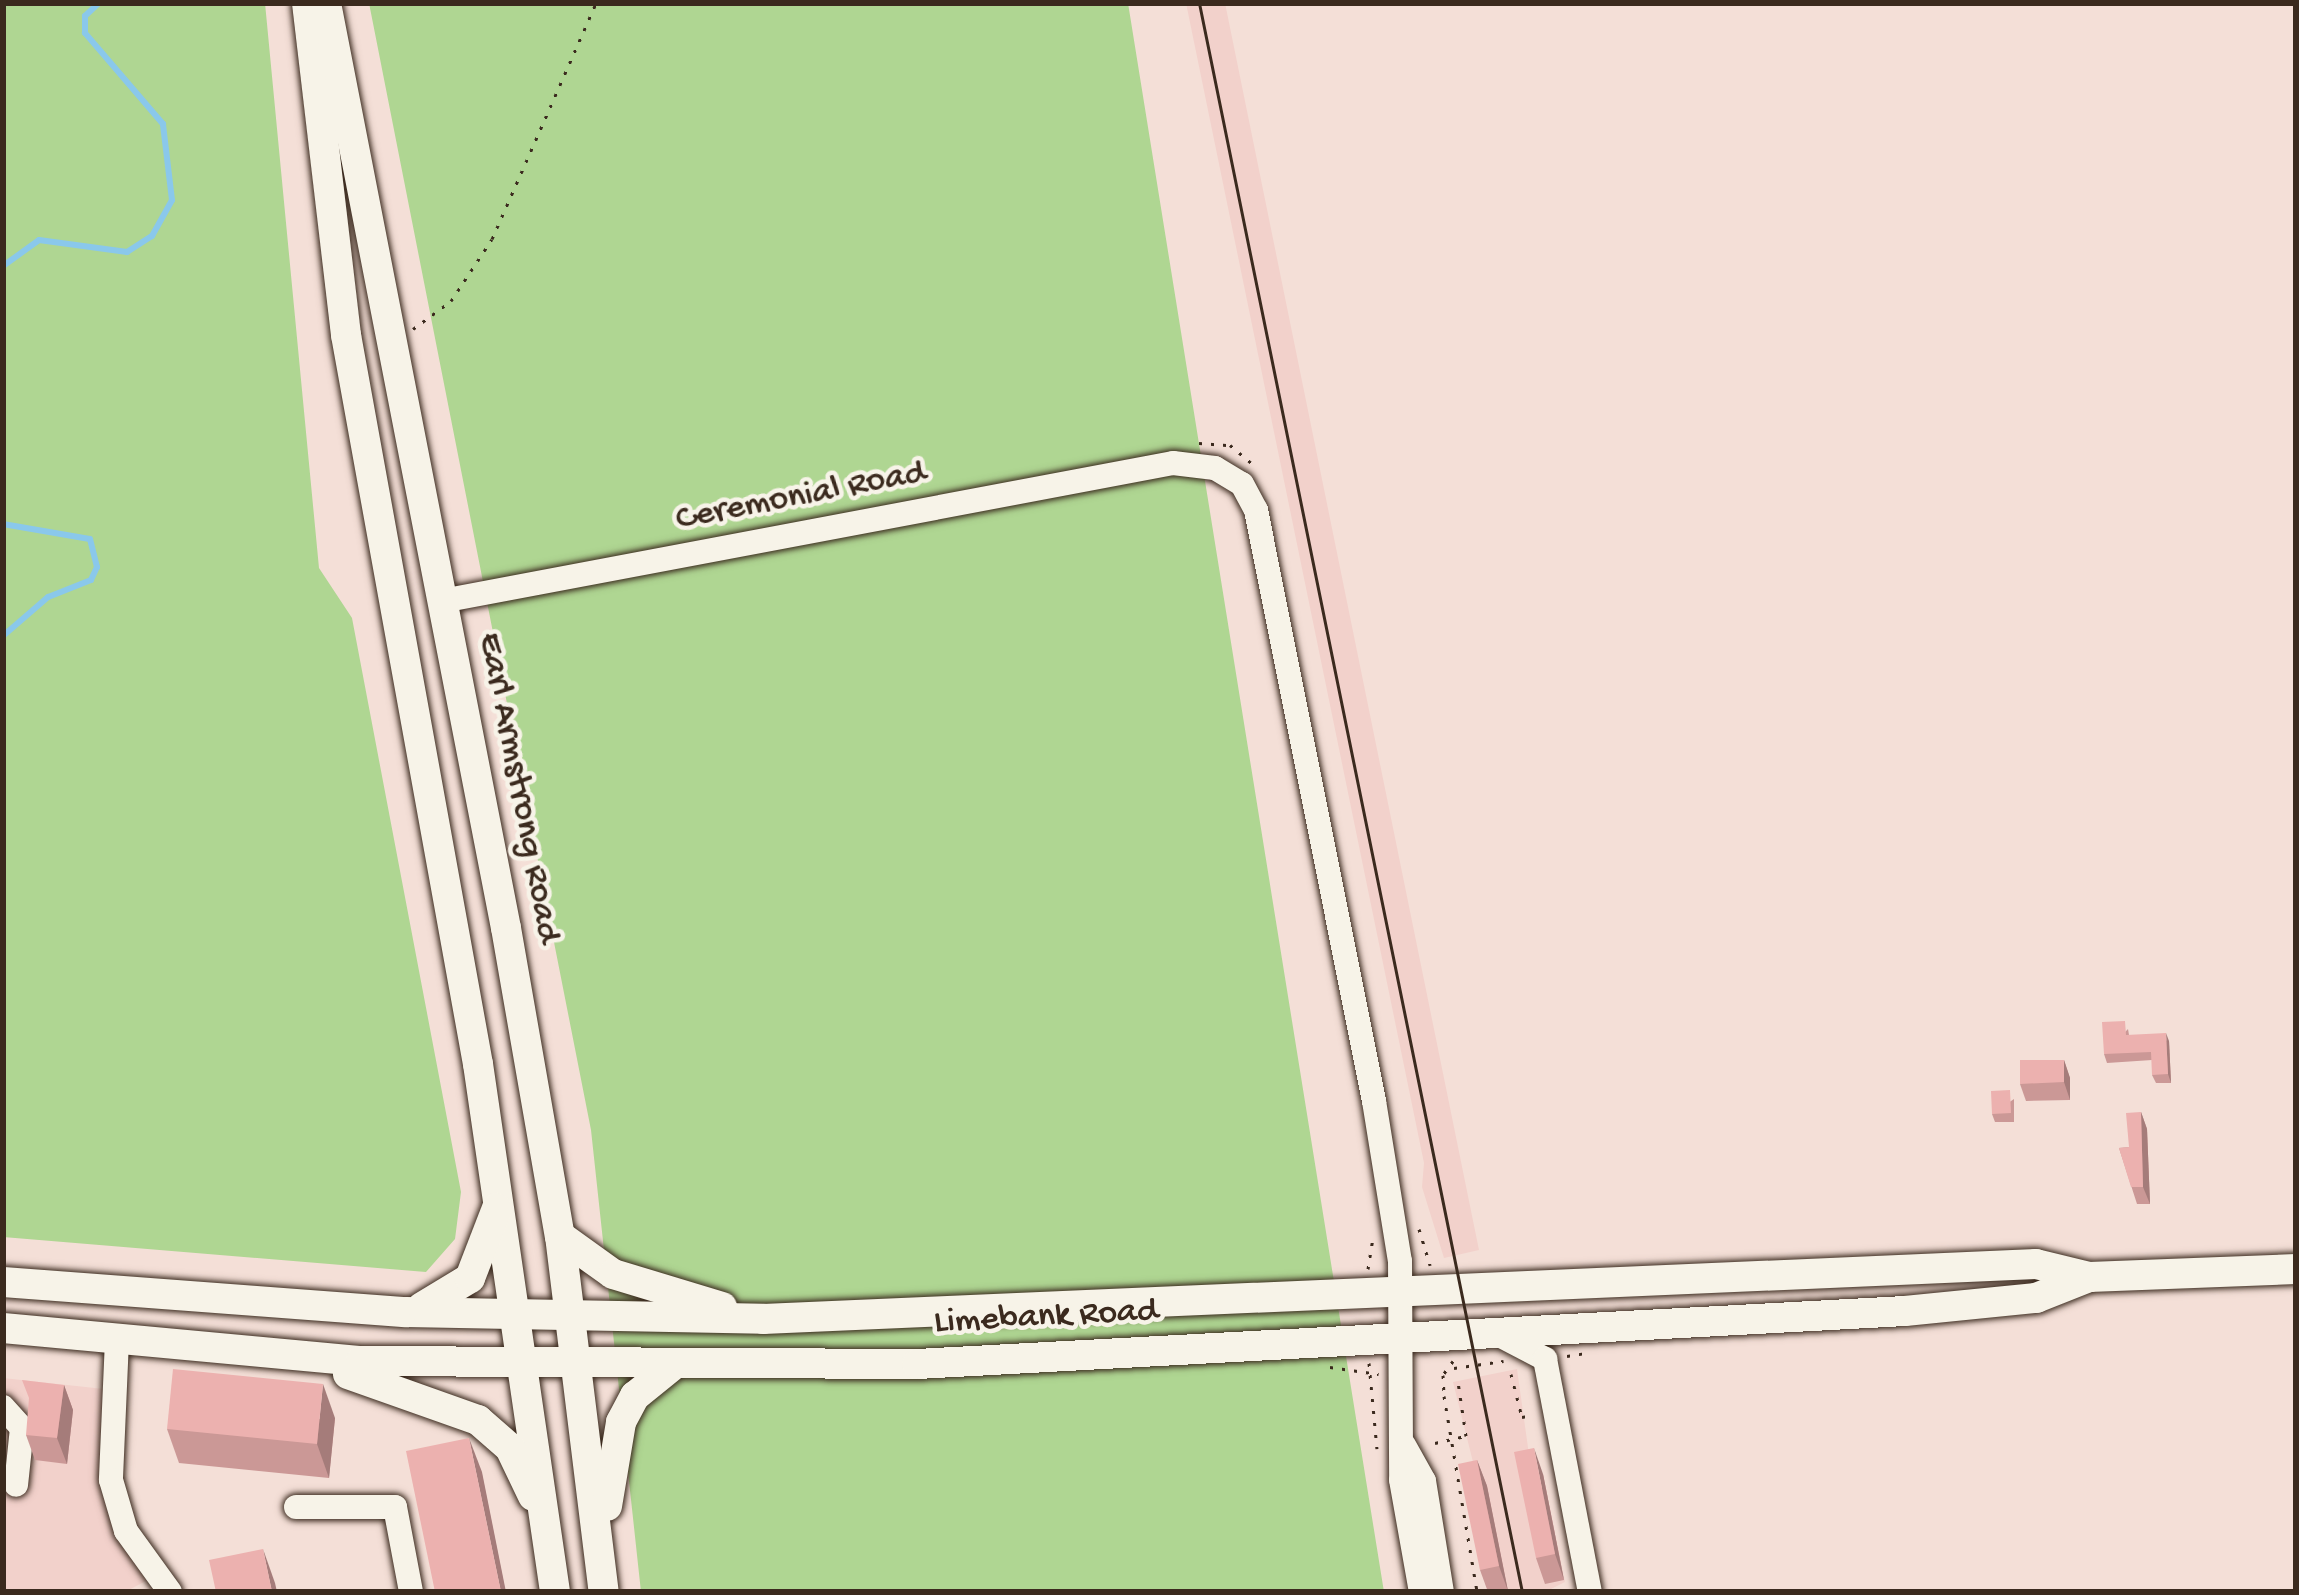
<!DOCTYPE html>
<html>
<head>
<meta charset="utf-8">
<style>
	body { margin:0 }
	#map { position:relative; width:2299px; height:1595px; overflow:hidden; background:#f4dfd7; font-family:"Gochi Hand",sans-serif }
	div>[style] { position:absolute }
	.built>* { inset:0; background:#f2d1cb }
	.green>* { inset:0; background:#afd692 }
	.stream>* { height:6px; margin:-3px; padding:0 3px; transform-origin:3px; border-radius:3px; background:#8ac8eb }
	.path>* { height:3px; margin-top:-1.5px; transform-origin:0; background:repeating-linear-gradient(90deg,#3b2a1e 0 3px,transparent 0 12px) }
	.roads { filter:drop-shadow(0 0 3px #3b2a1e) drop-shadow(0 0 3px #3b2a1e) }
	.minor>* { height:24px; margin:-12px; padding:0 12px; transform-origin:12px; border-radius:12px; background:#f7f3e8 }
	.major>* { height:30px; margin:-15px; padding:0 15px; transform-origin:15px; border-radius:15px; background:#f7f3e8 }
	.tram>* { height:3px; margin:-1.5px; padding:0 1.5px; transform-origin:1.5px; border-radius:1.5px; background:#3b2a1e }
	.wall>* { inset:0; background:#cb9896 }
	.shaded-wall>* { inset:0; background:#a57c7a }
	.building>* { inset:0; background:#ecb1af }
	span { translate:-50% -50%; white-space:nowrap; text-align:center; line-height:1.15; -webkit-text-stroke:9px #f7f3e8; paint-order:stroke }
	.street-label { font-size:36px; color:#3b2a1e }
	.frame { position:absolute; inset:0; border:6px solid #3b2a1e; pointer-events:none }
</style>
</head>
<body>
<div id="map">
	<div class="built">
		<div style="clip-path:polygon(1186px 3px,1225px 3px,1479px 1250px,1444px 1258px,1422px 1187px,1424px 1163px)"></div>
		<div style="clip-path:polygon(1517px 1369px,1532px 1476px,1543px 1474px,1565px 1582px,1545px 1592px,1488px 1592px,1479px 1486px,1453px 1382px)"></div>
		<div style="clip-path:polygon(3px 1378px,113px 1390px,111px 1480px,159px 1574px,125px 1592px,3px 1592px)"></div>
	</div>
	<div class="green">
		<div style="clip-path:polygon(3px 3px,265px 3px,319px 568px,352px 618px,461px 1192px,455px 1239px,426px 1272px,3px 1237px)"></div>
		<div style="clip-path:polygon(369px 3px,1128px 3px,1384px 1592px,641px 1592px,591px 1130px)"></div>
	</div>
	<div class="stream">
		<div style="left:3px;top:266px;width:44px;rotate:-35.8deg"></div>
		<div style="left:39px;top:240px;width:89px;rotate:7.8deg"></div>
		<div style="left:127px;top:252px;width:30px;rotate:-33deg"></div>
		<div style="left:152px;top:236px;width:41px;rotate:-60.9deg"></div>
		<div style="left:172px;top:200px;width:77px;rotate:-96.8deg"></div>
		<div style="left:163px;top:124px;width:120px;rotate:-130.6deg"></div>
		<div style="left:85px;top:33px;width:17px;rotate:-90deg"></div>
		<div style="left:85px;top:16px;width:19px;rotate:-43deg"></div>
		<div style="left:3px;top:524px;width:88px;rotate:9.8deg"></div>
		<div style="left:90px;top:539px;width:29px;rotate:76deg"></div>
		<div style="left:97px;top:567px;width:14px;rotate:115deg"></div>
		<div style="left:91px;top:580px;width:46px;rotate:158.4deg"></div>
		<div style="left:48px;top:597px;width:60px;rotate:139.1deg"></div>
	</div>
	<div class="path">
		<div style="left:413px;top:329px;width:47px;rotate:-36.4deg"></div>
		<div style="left:451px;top:301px;width:74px;rotate:-56.5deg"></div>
		<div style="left:492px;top:239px;width:258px;rotate:-66.2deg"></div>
		<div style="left:1199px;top:443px;width:31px;rotate:4deg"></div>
		<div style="left:1230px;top:445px;width:30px;rotate:40deg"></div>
		<div style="left:1419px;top:1229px;width:38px;rotate:73deg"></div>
		<div style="left:1368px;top:1269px;width:32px;rotate:-81deg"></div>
		<div style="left:1567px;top:1356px;width:20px;rotate:-9deg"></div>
		<div style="left:1453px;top:1361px;width:17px;rotate:126deg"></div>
		<div style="left:1443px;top:1375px;width:21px;rotate:87deg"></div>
		<div style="left:1444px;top:1396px;width:199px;rotate:80.4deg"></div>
		<div style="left:1369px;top:1363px;width:86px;rotate:84.7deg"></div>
		<div style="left:1330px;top:1367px;width:49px;rotate:8.1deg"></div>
		<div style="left:1454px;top:1368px;width:50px;rotate:-8deg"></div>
		<div style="left:1511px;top:1374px;width:44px;rotate:75.7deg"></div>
		<div style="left:1522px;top:1417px;width:11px;rotate:-10deg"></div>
		<div style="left:1435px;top:1443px;width:32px;rotate:-13deg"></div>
		<div style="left:1466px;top:1436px;width:55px;rotate:-98.4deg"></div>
	</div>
	<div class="roads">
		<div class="minor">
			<div style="left:442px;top:601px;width:744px;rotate:-10.69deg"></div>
			<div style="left:1173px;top:463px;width:42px;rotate:6.8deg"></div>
			<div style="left:1215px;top:468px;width:31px;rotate:31deg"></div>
			<div style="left:1242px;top:484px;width:30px;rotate:62deg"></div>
			<div style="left:1256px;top:510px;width:603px;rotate:78.71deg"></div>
			<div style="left:1374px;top:1101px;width:162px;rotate:80.8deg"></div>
			<div style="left:1400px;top:1261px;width:219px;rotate:89.7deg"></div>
			<div style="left:1401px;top:1480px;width:114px;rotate:79.9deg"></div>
			<div style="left:1501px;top:1336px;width:50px;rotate:27.6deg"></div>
			<div style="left:1545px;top:1359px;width:237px;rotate:79.1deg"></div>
			<div style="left:117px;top:1340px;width:140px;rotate:92.5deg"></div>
			<div style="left:111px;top:1480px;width:53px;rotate:73.6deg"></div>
			<div style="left:126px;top:1531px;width:75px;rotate:54.2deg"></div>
			<div style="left:3px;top:1407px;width:28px;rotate:48deg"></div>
			<div style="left:22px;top:1428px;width:57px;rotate:96deg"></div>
			<div style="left:1404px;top:1445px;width:41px;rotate:60.9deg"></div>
			<div style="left:1424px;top:1481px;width:112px;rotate:80.8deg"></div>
			<div style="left:296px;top:1507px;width:99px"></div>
			<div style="left:395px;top:1507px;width:86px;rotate:79.3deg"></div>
		</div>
		<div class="major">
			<div style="left:307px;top:3px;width:334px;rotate:83.3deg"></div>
			<div style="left:346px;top:335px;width:741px;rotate:79.74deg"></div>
			<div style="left:478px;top:1064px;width:534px;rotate:81.7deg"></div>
			<div style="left:326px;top:3px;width:942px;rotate:78.99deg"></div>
			<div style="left:506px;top:928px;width:313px;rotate:80.1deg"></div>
			<div style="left:560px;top:1236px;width:359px;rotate:83deg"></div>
			<div style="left:560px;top:1236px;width:65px;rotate:35.6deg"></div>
			<div style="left:613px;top:1274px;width:114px;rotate:16.8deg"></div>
			<div style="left:3px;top:1282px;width:404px;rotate:4.3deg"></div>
			<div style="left:406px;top:1312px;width:357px;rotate:1.1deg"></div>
			<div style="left:763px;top:1319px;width:1274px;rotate:-2.47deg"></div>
			<div style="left:2036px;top:1264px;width:55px;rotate:13.8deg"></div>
			<div style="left:2089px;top:1277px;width:207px;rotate:-2.2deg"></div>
			<div style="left:422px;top:1307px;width:56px;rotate:-31.1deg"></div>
			<div style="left:470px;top:1278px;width:75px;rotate:-68.9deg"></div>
			<div style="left:3px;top:1328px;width:360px;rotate:5.3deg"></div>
			<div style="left:361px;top:1361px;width:556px;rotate:0.31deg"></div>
			<div style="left:917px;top:1364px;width:989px;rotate:-3.07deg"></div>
			<div style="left:1905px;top:1311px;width:132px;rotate:-5.7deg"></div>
			<div style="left:2036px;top:1298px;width:57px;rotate:-21.6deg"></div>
			<div style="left:348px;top:1374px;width:138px;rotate:19.5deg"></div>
			<div style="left:478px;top:1420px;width:43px;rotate:41.2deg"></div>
			<div style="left:510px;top:1448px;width:53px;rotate:64.4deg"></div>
			<div style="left:607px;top:1506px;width:85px;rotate:-80.5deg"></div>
			<div style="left:621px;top:1422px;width:30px;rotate:-62deg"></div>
			<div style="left:635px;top:1396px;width:46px;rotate:-38.9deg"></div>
		</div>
	</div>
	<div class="tram">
		<div style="left:1199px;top:3px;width:1621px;rotate:78.51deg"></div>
	</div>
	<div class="wall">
		<div style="clip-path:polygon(2128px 1029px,2129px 1035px,2169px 1041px,2171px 1083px,2156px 1083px,2152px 1075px,2152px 1060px,2107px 1063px,2104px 1054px)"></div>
		<div style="clip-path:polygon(2064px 1060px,2070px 1078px,2070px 1100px,2026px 1101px,2020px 1084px)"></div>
		<div style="clip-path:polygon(2014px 1099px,2014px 1122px,1995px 1122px,1992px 1114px)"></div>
		<div style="clip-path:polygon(2141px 1112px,2147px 1129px,2150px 1204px,2137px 1204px,2119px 1148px,2129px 1147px)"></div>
		<div style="clip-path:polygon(64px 1385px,73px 1410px,67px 1464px,35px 1460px,26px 1435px)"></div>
		<div style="clip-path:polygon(335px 1418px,329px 1478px,179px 1463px,167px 1429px)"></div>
		<div style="clip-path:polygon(1477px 1460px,1487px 1486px,1508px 1591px,1488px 1592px,1480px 1570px)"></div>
		<div style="clip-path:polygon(1543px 1474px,1564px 1580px,1545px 1584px,1536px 1558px)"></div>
	</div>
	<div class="shaded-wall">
		<div style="clip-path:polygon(2166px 1033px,2169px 1041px,2171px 1083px,2168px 1074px)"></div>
		<div style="clip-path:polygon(2064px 1060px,2070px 1078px,2070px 1100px,2064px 1082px)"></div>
		<div style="clip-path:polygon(2141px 1112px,2147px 1129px,2150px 1204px,2143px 1187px)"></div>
		<div style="clip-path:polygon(323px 1384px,335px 1418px,329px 1478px,317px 1444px)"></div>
		<div style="clip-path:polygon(64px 1385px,73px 1410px,67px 1464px,57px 1438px)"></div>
		<div style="clip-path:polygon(469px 1438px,482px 1472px,506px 1592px,501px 1592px)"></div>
		<div style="clip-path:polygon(1534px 1448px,1543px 1474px,1564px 1580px,1555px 1554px)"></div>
		<div style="clip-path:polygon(1477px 1460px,1487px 1486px,1508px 1591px,1499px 1566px)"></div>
		<div style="clip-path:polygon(263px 1549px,275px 1583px,277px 1592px,272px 1592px)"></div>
	</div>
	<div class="building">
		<div style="clip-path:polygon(2125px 1021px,2126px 1035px,2166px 1033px,2168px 1074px,2152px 1075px,2151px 1052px,2104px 1054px,2102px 1022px)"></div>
		<div style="clip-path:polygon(2020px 1060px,2064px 1060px,2064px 1082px,2020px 1084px)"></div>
		<div style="clip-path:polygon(2010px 1090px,2011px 1113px,1992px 1114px,1991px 1091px)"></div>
		<div style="clip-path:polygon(2141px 1112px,2143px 1187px,2131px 1187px,2119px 1148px,2129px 1147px,2126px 1113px)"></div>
		<div style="clip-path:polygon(173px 1369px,323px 1384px,317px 1444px,167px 1429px)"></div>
		<div style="clip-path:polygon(22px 1380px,64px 1385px,57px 1438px,26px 1435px,29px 1398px)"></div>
		<div style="clip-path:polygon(469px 1438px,501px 1592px,435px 1592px,406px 1451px)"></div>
		<div style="clip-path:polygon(1534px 1448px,1555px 1554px,1536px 1558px,1514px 1452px)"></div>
		<div style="clip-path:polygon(1477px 1460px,1499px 1566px,1480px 1570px,1458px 1464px)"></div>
		<div style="clip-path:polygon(263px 1549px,272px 1592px,216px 1592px,209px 1560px)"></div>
	</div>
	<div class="street-label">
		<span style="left:801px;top:497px;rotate:-11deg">Ceremonial Road</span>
		<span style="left:518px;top:788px;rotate:79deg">Earl Armstrong Road</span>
		<span style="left:1046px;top:1318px;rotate:-3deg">Limebank Road</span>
	</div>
	<div class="frame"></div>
</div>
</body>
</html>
